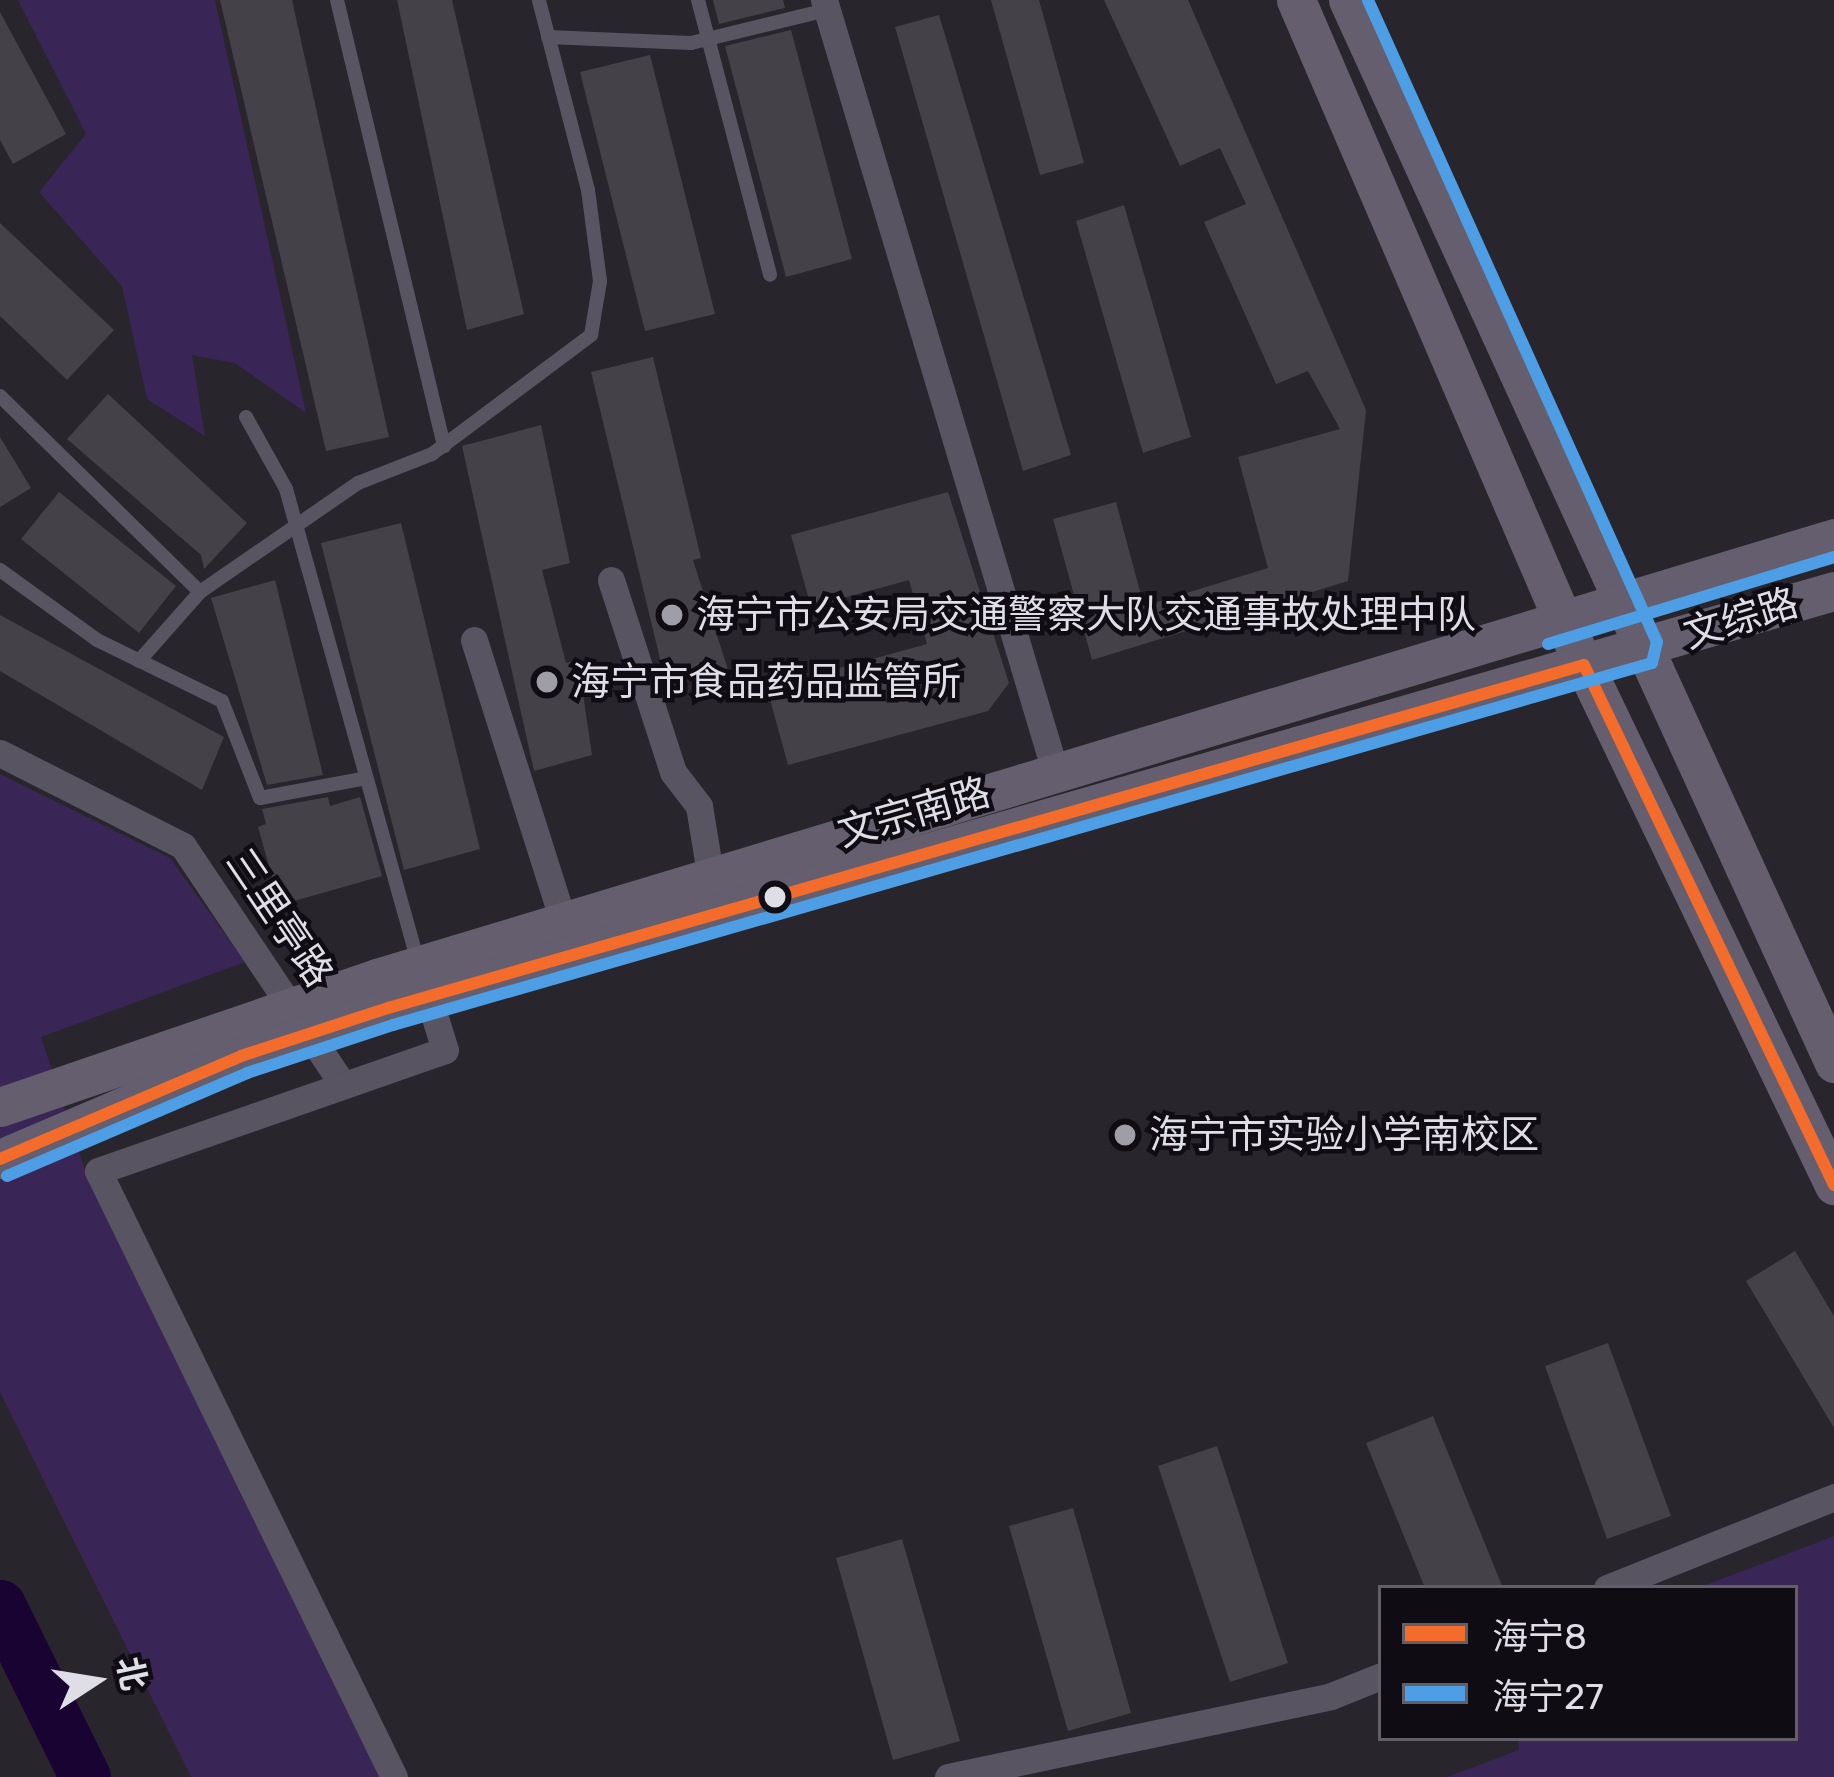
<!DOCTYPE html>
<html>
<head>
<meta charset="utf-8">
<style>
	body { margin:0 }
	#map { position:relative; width:1834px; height:1777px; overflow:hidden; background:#28252c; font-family:Rubik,"Noto Sans SC",sans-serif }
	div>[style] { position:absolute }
	.green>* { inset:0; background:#392656 }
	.river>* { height:51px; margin:-25.5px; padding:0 25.5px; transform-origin:25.5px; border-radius:25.5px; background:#190332 }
	.building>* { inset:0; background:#444148 }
	.lane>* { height:14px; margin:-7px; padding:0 7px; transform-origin:7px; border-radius:7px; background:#585462 }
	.street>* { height:27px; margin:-13.5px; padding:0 13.5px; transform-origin:13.5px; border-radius:13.5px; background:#585462 }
	.secondary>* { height:39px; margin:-19.5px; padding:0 19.5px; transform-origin:19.5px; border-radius:19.5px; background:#645e6e }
	.secondary-bridge>* { height:39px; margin:-19.5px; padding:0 19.5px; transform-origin:19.5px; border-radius:19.5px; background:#645e6e }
	.bus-1>* { height:12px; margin:-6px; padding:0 6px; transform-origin:6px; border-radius:6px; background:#f36c2b }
	.bus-2>* { height:12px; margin:-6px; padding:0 6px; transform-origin:6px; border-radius:6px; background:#4d9ee5 }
	.dots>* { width:33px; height:33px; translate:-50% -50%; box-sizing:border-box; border:6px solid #0f0d13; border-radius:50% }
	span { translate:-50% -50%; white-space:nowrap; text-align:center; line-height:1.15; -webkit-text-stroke:9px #0f0d13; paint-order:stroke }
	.poi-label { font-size:39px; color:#dfdde6 }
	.left { translate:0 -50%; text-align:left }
	.street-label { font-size:39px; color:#dfdde6 }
	.legend { position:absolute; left:1378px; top:1585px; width:420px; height:156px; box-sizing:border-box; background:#0f0d13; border:3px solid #626067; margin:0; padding:15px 21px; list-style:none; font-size:36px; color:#dfdde6 }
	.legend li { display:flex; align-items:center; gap:24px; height:60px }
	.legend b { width:60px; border:3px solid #626067 }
	.north { position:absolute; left:36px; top:1621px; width:120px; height:120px; -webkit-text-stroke:9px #0f0d13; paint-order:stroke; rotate:78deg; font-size:33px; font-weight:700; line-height:48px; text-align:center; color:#dfdde6 }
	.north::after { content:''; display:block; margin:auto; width:42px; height:54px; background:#dfdde6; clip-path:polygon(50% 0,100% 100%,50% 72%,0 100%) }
</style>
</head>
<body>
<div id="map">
	<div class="green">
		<div style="clip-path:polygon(18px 0,215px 0,306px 413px,235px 363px,192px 355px,205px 436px,147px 399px,122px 286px,39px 192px,86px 134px)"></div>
		<div style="clip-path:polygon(0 774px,170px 858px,245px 962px,41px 1037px,89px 1182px,388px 1777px,191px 1777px,0 1392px)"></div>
		<div style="clip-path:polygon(1834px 1536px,1834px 1777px,1447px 1777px,1519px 1750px,1518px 1738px,1795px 1738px,1795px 1588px,1698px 1588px)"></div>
	</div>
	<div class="river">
		<div style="left:0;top:1605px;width:192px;rotate:63.7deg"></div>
	</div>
	<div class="building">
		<div style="clip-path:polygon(220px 0,292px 0,389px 437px,326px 451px)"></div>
		<div style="clip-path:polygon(397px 0,452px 0,524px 314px,467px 330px)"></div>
		<div style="clip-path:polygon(713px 0,783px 0,785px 8px,719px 24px)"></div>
		<div style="clip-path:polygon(991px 0,1039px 0,1084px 163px,1040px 175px)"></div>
		<div style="clip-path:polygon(1104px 0,1188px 0,1366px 410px,1348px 581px,1092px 660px,1053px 519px,1116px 502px,1144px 606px,1268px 568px,1238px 457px,1340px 429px,1308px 371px,1276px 384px,1204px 222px,1246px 204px,1220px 148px,1180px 166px)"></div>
		<div style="clip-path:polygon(0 12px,66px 134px,13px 164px,0 140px)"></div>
		<div style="clip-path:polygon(939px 15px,1071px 455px,1023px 471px,895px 27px)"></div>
		<div style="clip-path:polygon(791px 30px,852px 259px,786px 277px,725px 46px)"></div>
		<div style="clip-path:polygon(650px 55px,715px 314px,645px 331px,580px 72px)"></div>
		<div style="clip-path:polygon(1124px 205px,1191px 437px,1143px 453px,1076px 221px)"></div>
		<div style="clip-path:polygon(0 223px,114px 330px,67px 380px,0 316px)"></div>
		<div style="clip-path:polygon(653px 357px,701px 558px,693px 560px,728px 670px,667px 688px,591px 372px)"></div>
		<div style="clip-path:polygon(108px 394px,247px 523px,204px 569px,201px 555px,67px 439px)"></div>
		<div style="clip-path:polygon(541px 425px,570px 563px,542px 570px,566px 663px,578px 660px,592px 755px,534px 771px,462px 446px)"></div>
		<div style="clip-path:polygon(0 437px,31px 488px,0 507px)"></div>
		<div style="clip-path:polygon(59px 492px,176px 586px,139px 633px,21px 539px)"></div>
		<div style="clip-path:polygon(948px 492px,1009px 683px,988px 711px,788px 765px,767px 688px,927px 644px,909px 580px,811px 607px,791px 535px)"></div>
		<div style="clip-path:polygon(401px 523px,480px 849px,404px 870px,321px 543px)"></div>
		<div style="clip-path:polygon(275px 580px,323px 775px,267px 785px,211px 598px)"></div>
		<div style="clip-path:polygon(0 615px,224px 737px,202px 790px,0 671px)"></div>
		<div style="clip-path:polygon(328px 797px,330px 806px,360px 797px,382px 876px,280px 905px,258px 827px,266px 824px,262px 809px)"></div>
		<div style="clip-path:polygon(1795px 1251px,1834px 1316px,1834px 1428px,1746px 1281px)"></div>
		<div style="clip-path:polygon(1608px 1343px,1671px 1516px,1607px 1539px,1545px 1366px)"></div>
		<div style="clip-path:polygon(1433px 1416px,1503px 1588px,1425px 1588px,1366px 1443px)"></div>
		<div style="clip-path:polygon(1217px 1446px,1288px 1663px,1230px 1682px,1158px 1466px)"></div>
		<div style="clip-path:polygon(1073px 1508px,1131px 1713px,1068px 1731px,1009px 1526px)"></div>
		<div style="clip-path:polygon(902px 1539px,960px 1741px,893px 1760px,836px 1558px)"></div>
	</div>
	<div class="lane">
		<div style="left:337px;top:0;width:459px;rotate:76.5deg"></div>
		<div style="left:698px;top:0;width:284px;rotate:75.3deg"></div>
		<div style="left:548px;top:37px;width:143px;rotate:2.4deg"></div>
		<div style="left:691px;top:43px;width:139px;rotate:-13.7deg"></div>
		<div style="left:0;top:396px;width:280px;rotate:44.4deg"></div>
		<div style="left:246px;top:417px;width:82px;rotate:60.9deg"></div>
		<div style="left:286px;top:489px;width:488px;rotate:74.4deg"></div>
		<div style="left:0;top:570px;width:120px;rotate:35.8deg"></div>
		<div style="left:97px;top:640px;width:139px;rotate:26deg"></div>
		<div style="left:222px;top:701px;width:104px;rotate:68.6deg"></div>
		<div style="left:260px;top:798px;width:104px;rotate:-10.6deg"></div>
		<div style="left:139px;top:661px;width:92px;rotate:-48.5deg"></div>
		<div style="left:200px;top:592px;width:192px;rotate:-34.6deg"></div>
		<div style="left:358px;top:483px;width:79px;rotate:-21.4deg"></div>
		<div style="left:432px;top:454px;width:199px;rotate:-36.8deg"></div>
		<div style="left:591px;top:335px;width:55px;rotate:-80.5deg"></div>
		<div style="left:600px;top:281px;width:92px;rotate:-97.5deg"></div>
		<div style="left:588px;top:190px;width:196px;rotate:-104.5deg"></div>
	</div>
	<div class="street">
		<div style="left:824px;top:0;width:805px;rotate:73.32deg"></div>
		<div style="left:611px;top:580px;width:202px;rotate:72.1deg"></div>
		<div style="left:673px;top:772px;width:43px;rotate:52.6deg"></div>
		<div style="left:699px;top:806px;width:68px;rotate:80.7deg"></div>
		<div style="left:474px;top:640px;width:291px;rotate:72.4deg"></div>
		<div style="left:0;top:753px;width:205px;rotate:26.9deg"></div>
		<div style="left:183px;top:846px;width:288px;rotate:56.2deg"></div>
		<div style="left:1607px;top:1588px;width:245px;rotate:-21.8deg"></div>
		<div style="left:394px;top:1777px;width:674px;rotate:-116.03deg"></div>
		<div style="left:98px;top:1171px;width:367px;rotate:-19.2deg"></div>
		<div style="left:445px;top:1050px;width:71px;rotate:-107.2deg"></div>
		<div style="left:948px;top:1777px;width:391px;rotate:-11.9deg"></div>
		<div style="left:1331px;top:1696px;width:54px;rotate:-21.8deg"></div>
	</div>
	<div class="secondary">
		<div style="left:1296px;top:0;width:676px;rotate:66.73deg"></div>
		<div style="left:1563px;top:621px;width:626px;rotate:64.34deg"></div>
		<div style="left:1348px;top:0;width:1169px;rotate:65.43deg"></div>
		<div style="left:377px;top:978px;width:1522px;rotate:-16.8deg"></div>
		<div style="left:388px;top:1008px;width:1505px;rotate:-16.09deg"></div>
	</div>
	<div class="secondary-bridge">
		<div style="left:0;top:1107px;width:398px;rotate:-18.9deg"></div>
		<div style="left:0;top:1159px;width:262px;rotate:-23.1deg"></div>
		<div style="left:241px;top:1056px;width:155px;rotate:-18.1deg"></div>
	</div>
	<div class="bus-1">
		<div style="left:0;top:1159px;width:262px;rotate:-23.1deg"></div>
		<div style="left:241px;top:1056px;width:155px;rotate:-18.1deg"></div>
		<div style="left:388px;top:1008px;width:1244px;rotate:-16deg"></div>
		<div style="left:1584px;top:665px;width:577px;rotate:64.32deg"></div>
	</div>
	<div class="bus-2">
		<div style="left:1548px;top:644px;width:299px;rotate:-16.9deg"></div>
		<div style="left:7px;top:1176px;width:261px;rotate:-23.2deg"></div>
		<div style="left:247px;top:1073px;width:154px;rotate:-18.2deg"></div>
		<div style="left:393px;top:1025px;width:1310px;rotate:-16.04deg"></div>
		<div style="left:1652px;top:663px;width:22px;rotate:-77deg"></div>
		<div style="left:1657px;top:642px;width:704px;rotate:-114.24deg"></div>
	</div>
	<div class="dots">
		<div style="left:672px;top:615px;background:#9f9da5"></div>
		<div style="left:547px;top:682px;background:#9f9da5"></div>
		<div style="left:775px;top:897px;background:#dfdde6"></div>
		<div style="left:1125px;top:1135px;background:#9f9da5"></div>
	</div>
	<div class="poi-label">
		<span class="left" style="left:696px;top:615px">海宁市公安局交通警察大队交通事故处理中队</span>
		<span class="left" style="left:571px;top:682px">海宁市食品药品监管所</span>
		<span class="left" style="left:1149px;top:1135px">海宁市实验小学南校区</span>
	</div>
	<div class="street-label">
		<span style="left:1741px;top:619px;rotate:-17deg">文综路</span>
		<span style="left:914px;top:813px;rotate:-16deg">文宗南路</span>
		<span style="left:279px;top:918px;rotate:56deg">三里亭路</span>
	</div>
	<ul class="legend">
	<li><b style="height:15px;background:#f36c2b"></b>海宁8</li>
	<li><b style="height:15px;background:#4d9ee5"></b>海宁27</li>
	</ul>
	<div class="north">北</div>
</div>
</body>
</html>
